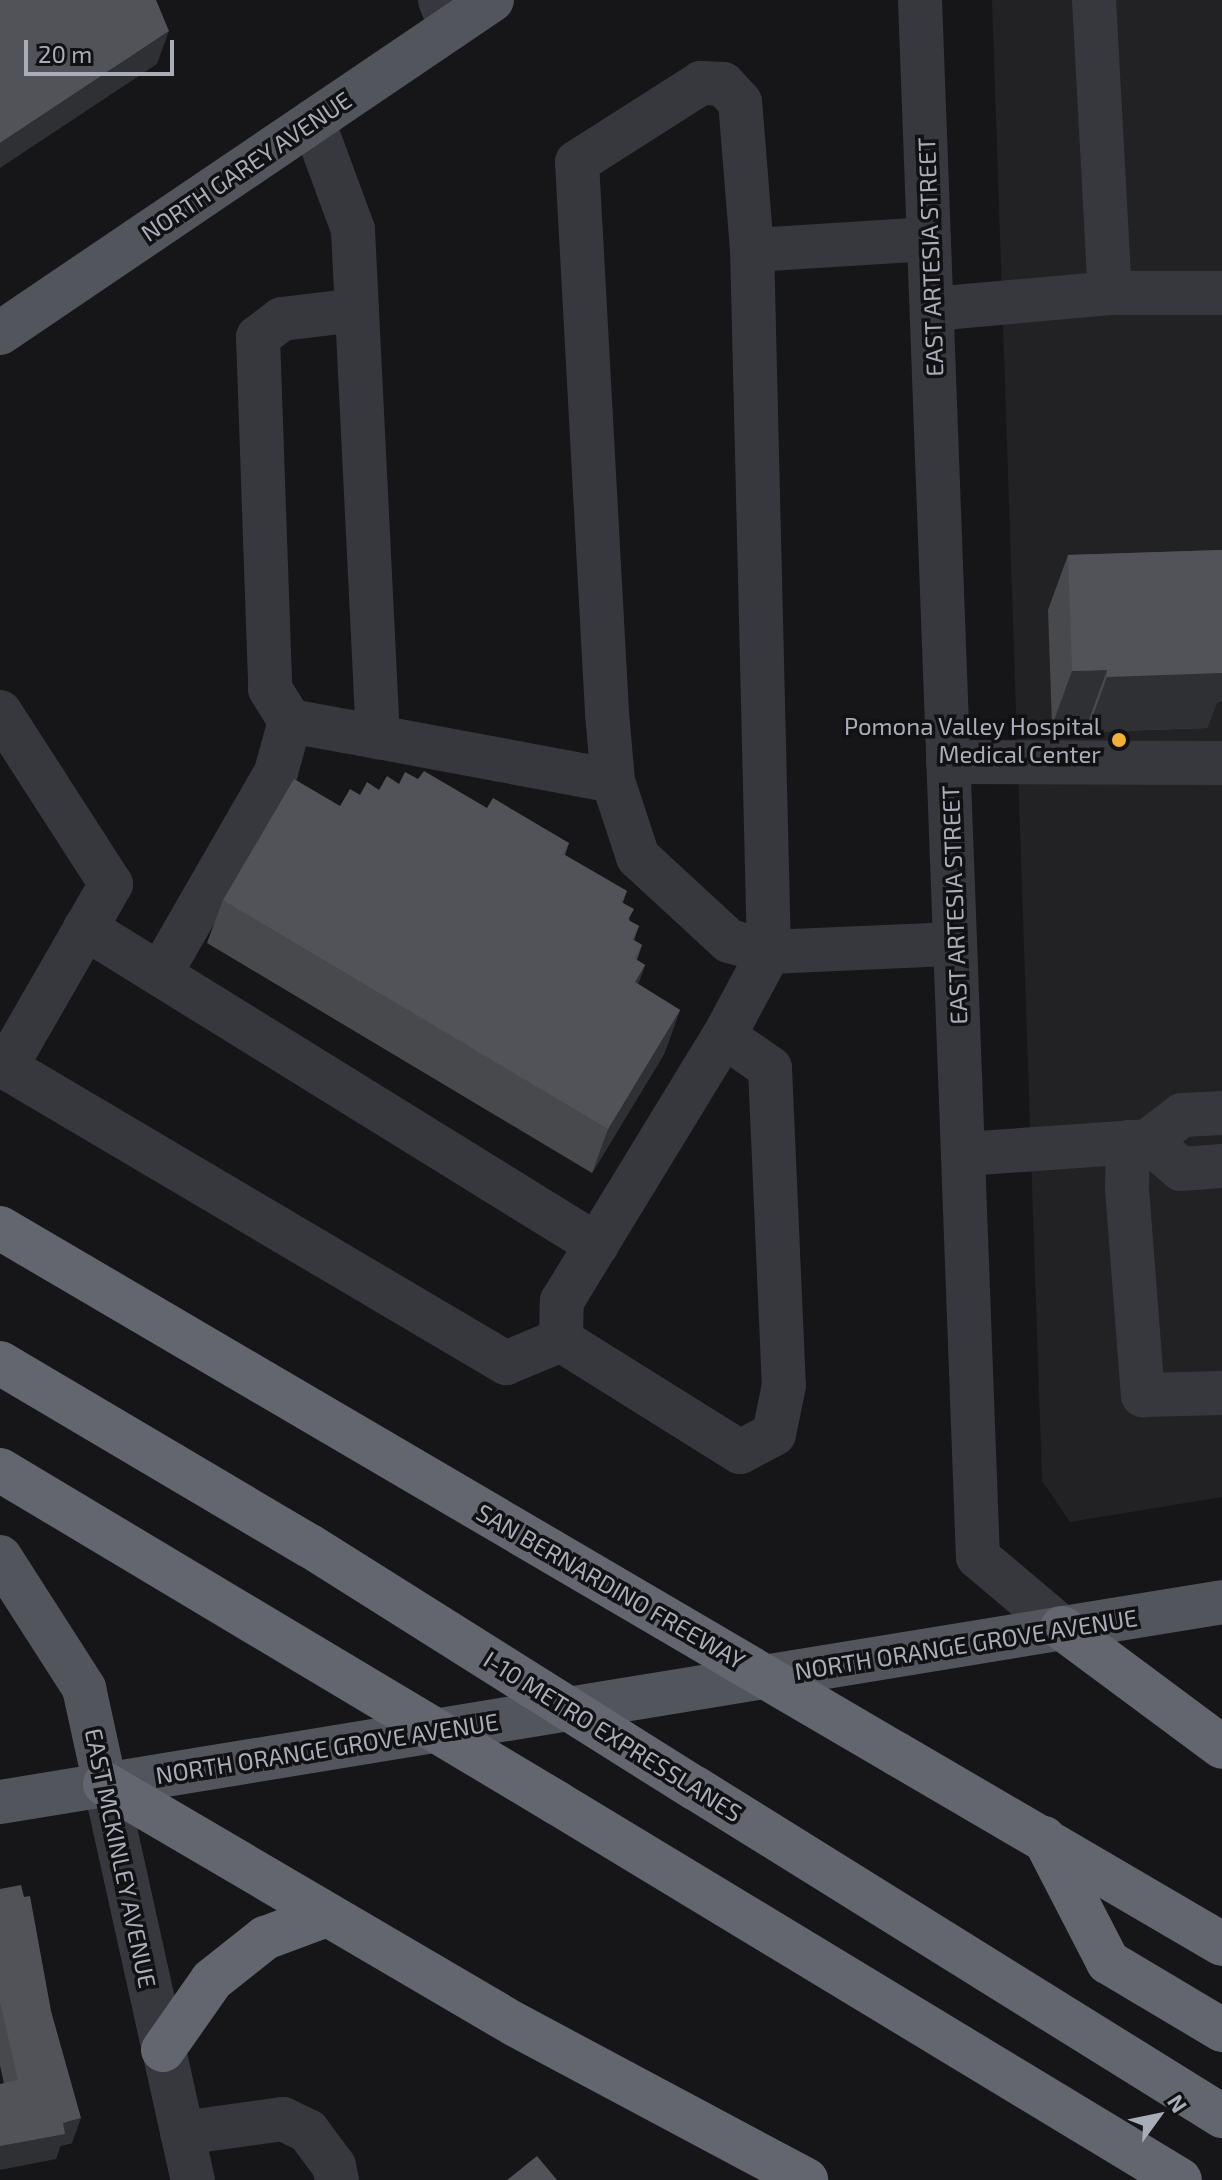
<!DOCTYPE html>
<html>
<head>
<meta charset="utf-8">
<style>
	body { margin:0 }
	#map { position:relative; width:1222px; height:2180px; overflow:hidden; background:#161618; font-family:"Exo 2",sans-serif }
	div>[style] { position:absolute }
	.built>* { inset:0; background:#222225 }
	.minor>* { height:44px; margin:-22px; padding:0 22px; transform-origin:22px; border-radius:22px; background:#37383d }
	.major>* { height:44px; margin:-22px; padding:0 22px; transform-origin:22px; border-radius:22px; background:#53555c }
	.highway>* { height:44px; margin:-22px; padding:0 22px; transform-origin:22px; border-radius:22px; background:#63666e }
	.highway-bridge>* { height:44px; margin:-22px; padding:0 22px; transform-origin:22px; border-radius:22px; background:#63666e }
	.wall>* { inset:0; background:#47494d }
	.shaded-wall>* { inset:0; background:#2f3033 }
	.building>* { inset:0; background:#525359 }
	.dots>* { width:22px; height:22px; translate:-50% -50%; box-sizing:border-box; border:4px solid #111113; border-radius:50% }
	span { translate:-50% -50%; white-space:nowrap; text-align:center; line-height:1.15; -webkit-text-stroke:7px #111113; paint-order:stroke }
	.street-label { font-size:24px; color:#a8adb8 }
	.poi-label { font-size:24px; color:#a8adb8 }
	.right { translate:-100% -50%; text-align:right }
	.north { position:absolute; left:1118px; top:2076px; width:80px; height:80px; -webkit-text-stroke:6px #111113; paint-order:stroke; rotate:57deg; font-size:22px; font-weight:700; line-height:32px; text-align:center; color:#a8adb8 }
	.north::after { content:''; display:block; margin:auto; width:28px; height:36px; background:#a8adb8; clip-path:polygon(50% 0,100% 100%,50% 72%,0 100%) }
	.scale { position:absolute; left:24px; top:40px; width:150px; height:36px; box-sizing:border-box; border:4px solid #a8adb8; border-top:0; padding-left:10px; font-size:24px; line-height:28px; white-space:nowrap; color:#a8adb8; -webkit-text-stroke:6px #111113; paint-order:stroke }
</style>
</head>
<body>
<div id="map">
	<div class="built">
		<div style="clip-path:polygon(992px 0,1222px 0,1222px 1497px,1070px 1522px,1042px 1481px)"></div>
	</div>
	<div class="minor">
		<div style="left:440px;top:0;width:30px;rotate:69deg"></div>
		<div style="left:920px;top:0;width:1558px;rotate:87.87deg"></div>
		<div style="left:978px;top:1557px;width:110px;rotate:40.2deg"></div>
		<div style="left:1094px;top:0;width:293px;rotate:86.9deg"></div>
		<div style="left:313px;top:121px;width:116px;rotate:69.8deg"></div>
		<div style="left:353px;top:230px;width:508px;rotate:87.18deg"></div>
		<div style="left:378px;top:737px;width:239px;rotate:10.6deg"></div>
		<div style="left:929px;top:239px;width:177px;rotate:176.4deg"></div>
		<div style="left:752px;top:250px;width:148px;rotate:-94.6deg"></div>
		<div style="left:740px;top:102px;width:25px;rotate:-133deg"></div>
		<div style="left:723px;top:84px;width:22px;rotate:-177deg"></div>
		<div style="left:701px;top:83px;width:147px;rotate:147.5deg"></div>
		<div style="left:577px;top:162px;width:552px;rotate:86.88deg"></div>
		<div style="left:607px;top:713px;width:68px;rotate:85deg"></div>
		<div style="left:613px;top:781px;width:80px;rotate:71.8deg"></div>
		<div style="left:638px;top:857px;width:124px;rotate:42.7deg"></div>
		<div style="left:729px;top:941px;width:41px;rotate:15.4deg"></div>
		<div style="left:769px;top:952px;width:186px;rotate:-2.5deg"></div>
		<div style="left:932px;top:309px;width:179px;rotate:-5.1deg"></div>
		<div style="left:1110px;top:293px;width:112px"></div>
		<div style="left:357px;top:310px;width:76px;rotate:173.2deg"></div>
		<div style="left:282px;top:319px;width:30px;rotate:143deg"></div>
		<div style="left:258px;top:337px;width:352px;rotate:88deg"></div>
		<div style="left:270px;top:689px;width:38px;rotate:58deg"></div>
		<div style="left:290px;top:721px;width:89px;rotate:10.3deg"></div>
		<div style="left:0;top:712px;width:205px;rotate:57.2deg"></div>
		<div style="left:111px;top:884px;width:212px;rotate:119.9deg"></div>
		<div style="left:948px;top:762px;width:274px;rotate:0.2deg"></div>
		<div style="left:85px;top:928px;width:602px;rotate:31.76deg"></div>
		<div style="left:160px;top:974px;width:233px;rotate:-60.1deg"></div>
		<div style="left:276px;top:772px;width:53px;rotate:-74.6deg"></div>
		<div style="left:724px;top:1036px;width:56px;rotate:34.8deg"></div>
		<div style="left:770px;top:1068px;width:317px;rotate:87.5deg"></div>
		<div style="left:784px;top:1385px;width:50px;rotate:101.5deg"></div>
		<div style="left:774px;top:1434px;width:38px;rotate:152deg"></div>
		<div style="left:740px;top:1452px;width:211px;rotate:-148deg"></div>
		<div style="left:561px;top:1340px;width:39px;rotate:-89deg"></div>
		<div style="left:562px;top:1301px;width:311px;rotate:-58.6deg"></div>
		<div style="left:724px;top:1036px;width:95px;rotate:-61.8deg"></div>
		<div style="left:769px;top:952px;width:707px;rotate:-91.38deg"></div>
		<div style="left:0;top:1064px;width:588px;rotate:30.58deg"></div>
		<div style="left:506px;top:1363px;width:60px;rotate:-22.7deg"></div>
		<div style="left:1148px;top:1141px;width:43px;rotate:40.3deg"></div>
		<div style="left:1181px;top:1169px;width:41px;rotate:-4.2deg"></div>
		<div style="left:1128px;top:1142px;width:47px;rotate:91.2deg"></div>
		<div style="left:1127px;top:1189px;width:207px;rotate:85.6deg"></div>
		<div style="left:1143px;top:1395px;width:79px;rotate:-1.5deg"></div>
		<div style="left:964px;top:1154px;width:184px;rotate:-4deg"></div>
		<div style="left:1148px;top:1141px;width:43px;rotate:-37.4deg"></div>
		<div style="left:1182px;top:1115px;width:40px;rotate:-2.9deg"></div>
		<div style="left:105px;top:1784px;width:406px;rotate:77.5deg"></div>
		<div style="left:182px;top:2133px;width:102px;rotate:-7.9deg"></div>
		<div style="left:283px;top:2119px;width:28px;rotate:26deg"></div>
		<div style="left:308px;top:2131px;width:44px;rotate:53.4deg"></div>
		<div style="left:334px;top:2166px;width:14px;rotate:78deg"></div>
	</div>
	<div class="major">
		<div style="left:0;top:333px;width:594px;rotate:-34.09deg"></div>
		<div style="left:0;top:1557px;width:156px;rotate:57.3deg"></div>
		<div style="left:84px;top:1688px;width:98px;rotate:77.7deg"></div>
		<div style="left:0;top:1802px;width:1238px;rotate:-9.29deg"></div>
	</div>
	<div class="highway">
		<div style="left:1062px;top:1628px;width:199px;rotate:36.6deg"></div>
		<div style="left:897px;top:1754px;width:376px;rotate:30.3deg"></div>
		<div style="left:105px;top:1784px;width:476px;rotate:30.4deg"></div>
		<div style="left:516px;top:2025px;width:329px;rotate:28.1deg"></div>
		<div style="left:695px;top:1788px;width:621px;rotate:31.9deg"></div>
		<div style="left:557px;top:1803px;width:728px;rotate:31.18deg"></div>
		<div style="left:1044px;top:1838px;width:140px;rotate:62.7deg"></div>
		<div style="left:1108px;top:1962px;width:133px;rotate:30.8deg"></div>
		<div style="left:163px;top:2050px;width:85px;rotate:-55deg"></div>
		<div style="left:212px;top:1980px;width:68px;rotate:-38.4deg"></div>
		<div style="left:265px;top:1938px;width:66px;rotate:-20.4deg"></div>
	</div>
	<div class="highway-bridge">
		<div style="left:0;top:1228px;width:1040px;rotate:30.39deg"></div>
		<div style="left:0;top:1363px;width:360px;rotate:30.6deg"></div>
		<div style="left:310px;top:1546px;width:455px;rotate:32.2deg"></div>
		<div style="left:0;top:1470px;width:649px;rotate:30.87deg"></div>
	</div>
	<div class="wall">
		<div style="clip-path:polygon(1222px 550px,1222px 701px,1217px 702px,1207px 728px,1087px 732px,1087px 725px,1052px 726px,1048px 610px,1068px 555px)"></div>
		<div style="clip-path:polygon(418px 779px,569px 843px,565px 855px,627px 891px,623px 902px,630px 921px,639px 926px,634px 940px,642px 945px,637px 960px,645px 965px,638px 984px,680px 1010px,664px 1054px,592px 1173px,207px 943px,223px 900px,340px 806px,360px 795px)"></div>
		<div style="clip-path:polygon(0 1889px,72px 2143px,60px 2146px,56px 2159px,4px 2084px,0 2065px)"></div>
	</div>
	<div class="shaded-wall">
		<div style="clip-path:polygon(169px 31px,157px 64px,0 168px,0 143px)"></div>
		<div style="clip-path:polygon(1222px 659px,1222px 701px,1217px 702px,1207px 728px,1087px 732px,1107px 677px)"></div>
		<div style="clip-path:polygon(1107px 670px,1087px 725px,1052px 726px,1072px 671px)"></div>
		<div style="clip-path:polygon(645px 965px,629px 1009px,635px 982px)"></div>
		<div style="clip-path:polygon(680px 1010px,664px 1054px,592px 1173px,608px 1129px)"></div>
		<div style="clip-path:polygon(81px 2118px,72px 2143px,60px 2146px,56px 2159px,0 2170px,0 2146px,63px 2123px)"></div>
	</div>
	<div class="building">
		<div style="clip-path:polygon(0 0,156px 0,169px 31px,0 143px)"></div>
		<div style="clip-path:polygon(1222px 550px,1222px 673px,1107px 677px,1107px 670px,1072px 671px,1068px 555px)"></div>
		<div style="clip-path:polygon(424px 771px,487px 808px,493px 798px,569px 843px,563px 854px,627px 891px,621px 902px,634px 909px,628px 920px,639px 926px,632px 939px,642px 945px,634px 958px,645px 965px,635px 982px,680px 1010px,608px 1129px,223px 900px,294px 779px,340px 806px,350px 789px,360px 795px,367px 782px,379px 790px,387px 776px,399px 784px,405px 772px,418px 779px)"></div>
		<div style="clip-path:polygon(21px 1885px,24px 1897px,30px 1896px,51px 2011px,81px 2118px,63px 2123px,65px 2134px,0 2146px,0 2084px,18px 2080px,0 2002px,0 1889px)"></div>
		<div style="clip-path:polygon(537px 2156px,557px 2180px,507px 2180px)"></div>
	</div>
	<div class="dots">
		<div style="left:1119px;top:740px;background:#f2b134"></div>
	</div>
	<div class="street-label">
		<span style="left:246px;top:166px;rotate:-34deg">NORTH GAREY AVENUE</span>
		<span style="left:930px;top:257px;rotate:-92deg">EAST ARTESIA STREET</span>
		<span style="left:954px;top:905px;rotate:-92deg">EAST ARTESIA STREET</span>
		<span style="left:611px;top:1586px;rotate:30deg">SAN BERNARDINO FREEWAY</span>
		<span style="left:966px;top:1644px;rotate:-9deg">NORTH ORANGE GROVE AVENUE</span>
		<span style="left:613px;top:1736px;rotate:32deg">I-10 METRO EXPRESSLANES</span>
		<span style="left:327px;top:1748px;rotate:-9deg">NORTH ORANGE GROVE AVENUE</span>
		<span style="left:121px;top:1858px;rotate:78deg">EAST MCKINLEY AVENUE</span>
	</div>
	<div class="poi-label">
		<span class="right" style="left:1101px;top:740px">Pomona Valley Hospital<br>Medical Center</span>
	</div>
	<div class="north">N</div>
	<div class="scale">20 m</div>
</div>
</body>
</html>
